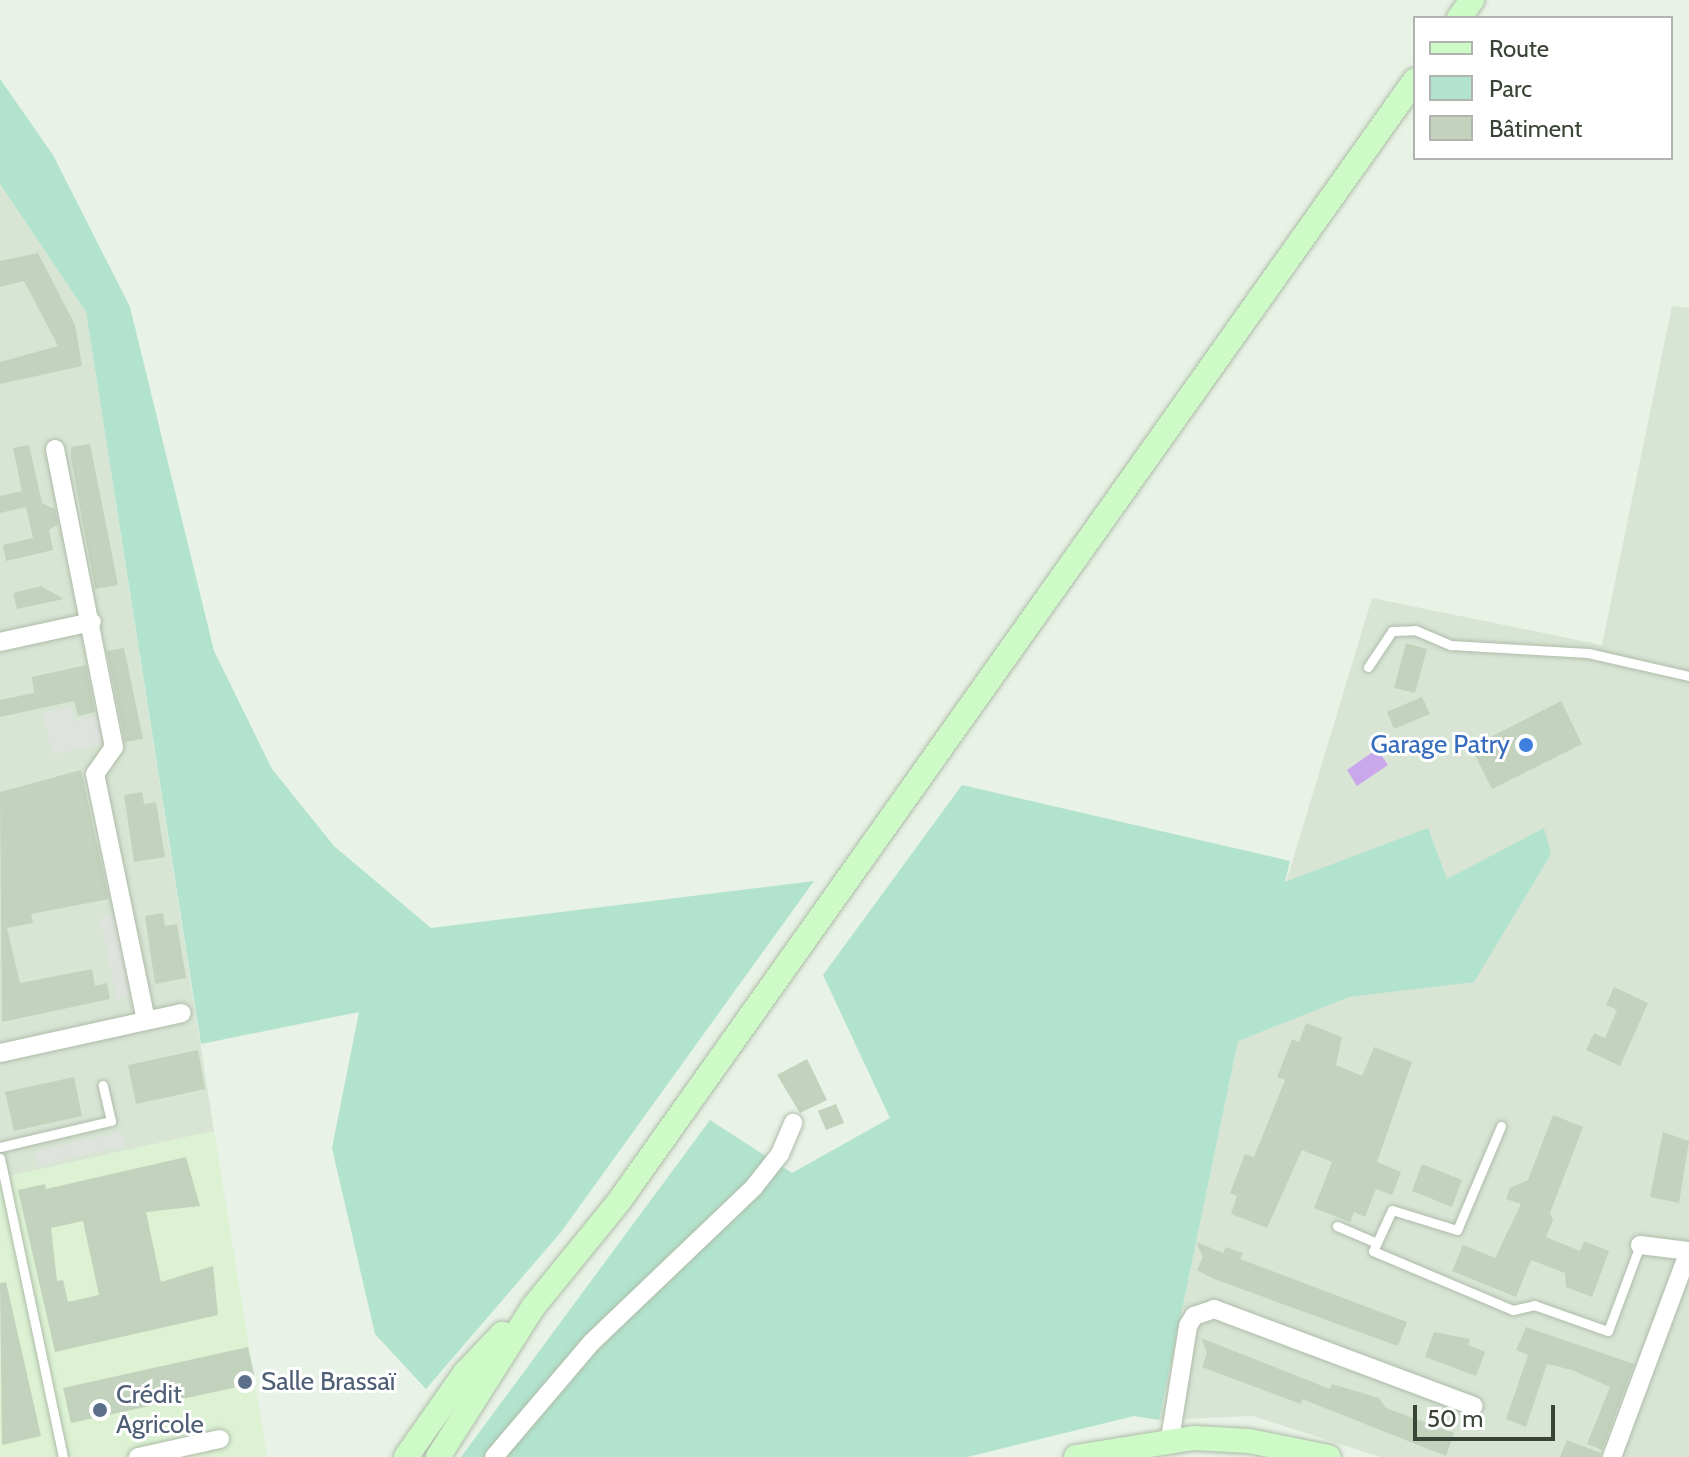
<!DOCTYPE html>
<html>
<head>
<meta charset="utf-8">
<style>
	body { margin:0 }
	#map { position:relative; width:1689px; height:1457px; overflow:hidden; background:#e8f2e6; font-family:Cabin,sans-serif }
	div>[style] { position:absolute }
	.residential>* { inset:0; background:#d8e5d5 }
	.commercial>* { inset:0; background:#dcf2d3 }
	.green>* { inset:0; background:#b2e3ce }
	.parking>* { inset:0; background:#dfe3de }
	.water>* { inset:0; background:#caa7ea }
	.building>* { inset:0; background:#c2d2bc }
	.roads { filter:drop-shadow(0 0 2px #aebca9) drop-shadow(0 0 2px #aebca9) }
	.service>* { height:9px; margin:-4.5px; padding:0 4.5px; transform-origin:4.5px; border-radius:4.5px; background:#fff }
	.minor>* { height:18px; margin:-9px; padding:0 9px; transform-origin:9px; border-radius:9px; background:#fff }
	.secondary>* { height:24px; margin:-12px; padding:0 12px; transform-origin:12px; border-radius:12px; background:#cefac8 }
	.dots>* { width:22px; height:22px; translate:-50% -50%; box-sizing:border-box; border:4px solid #fff; border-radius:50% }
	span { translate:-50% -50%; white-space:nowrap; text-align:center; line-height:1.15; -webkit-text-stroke:6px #fff; paint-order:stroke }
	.shop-label { font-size:26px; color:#366cbe }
	.right { translate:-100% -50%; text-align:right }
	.service-label { font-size:26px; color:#4e5e75 }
	.left { translate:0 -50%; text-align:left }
	.legend { position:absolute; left:1413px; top:16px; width:260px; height:144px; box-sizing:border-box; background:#fff; border:2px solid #b0b4af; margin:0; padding:10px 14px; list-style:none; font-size:24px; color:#3a4436 }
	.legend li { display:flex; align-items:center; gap:16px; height:40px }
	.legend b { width:40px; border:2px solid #b0b4af }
	.scale { position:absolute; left:1413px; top:1405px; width:142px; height:36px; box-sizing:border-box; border:4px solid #3a4436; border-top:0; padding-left:10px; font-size:24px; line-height:28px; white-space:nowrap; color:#3a4436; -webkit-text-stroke:6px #fff; paint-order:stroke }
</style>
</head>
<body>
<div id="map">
	<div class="residential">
		<div style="clip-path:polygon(0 184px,86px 312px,214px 1131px,0 1178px)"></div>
		<div style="clip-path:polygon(1672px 306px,1689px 308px,1689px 1457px,1380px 1457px,1253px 1416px,1159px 1420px,1238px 1041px,1372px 598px,1602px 645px)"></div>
	</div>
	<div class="commercial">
		<div style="clip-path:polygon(214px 1131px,267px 1457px,0 1457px,0 1178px)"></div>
	</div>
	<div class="green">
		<div style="clip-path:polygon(0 79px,53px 155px,130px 307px,214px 651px,272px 769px,334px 846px,431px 928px,814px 881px,561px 1232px,426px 1389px,375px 1334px,332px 1148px,359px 1012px,201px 1044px,86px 312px,0 184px)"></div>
		<div style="clip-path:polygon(962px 785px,1290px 861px,1285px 882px,1428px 828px,1447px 879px,1544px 828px,1551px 854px,1474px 982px,1349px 997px,1238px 1041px,1159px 1420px,1134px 1416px,967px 1457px,461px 1457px,710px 1120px,792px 1173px,890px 1118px,823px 975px)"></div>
	</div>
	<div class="parking">
		<div style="clip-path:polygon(71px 707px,74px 721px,97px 716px,103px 743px,53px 755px,43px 713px)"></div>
		<div style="clip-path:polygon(114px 915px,130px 995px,117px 998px,100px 917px)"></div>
		<div style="clip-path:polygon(121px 1132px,124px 1146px,37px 1165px,34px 1152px)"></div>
	</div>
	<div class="water">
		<div style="clip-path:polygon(1377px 749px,1388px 765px,1357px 786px,1347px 770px)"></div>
	</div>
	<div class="building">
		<div style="clip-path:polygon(38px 253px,75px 325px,82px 366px,0 384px,0 362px,58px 346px,24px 281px,0 287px,0 261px)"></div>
		<div style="clip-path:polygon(90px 444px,118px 585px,95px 589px,71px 458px,71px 447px)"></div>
		<div style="clip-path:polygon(29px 445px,42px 503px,55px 509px,58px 524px,49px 530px,53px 550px,6px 561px,3px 545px,33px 538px,26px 507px,0 513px,0 496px,22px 491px,13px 448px)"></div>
		<div style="clip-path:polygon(41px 586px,64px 599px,17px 609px,13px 593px)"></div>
		<div style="clip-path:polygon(1406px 643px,1427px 649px,1415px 693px,1394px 688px)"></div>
		<div style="clip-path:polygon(124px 648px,143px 739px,125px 742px,107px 651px)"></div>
		<div style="clip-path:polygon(86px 665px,95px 712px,78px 716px,74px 701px,0 717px,0 700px,34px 693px,32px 677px)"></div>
		<div style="clip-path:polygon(1422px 697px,1430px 714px,1394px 729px,1387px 712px)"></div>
		<div style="clip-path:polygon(1561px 701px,1582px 744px,1492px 789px,1471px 747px)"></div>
		<div style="clip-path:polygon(81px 770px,109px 899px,31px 914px,33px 923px,7px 928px,20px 983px,92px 969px,95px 986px,107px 983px,110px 999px,2px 1022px,0 792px)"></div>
		<div style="clip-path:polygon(142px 792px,144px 804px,156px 802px,165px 857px,134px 862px,124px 795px)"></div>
		<div style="clip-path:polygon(163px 913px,165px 926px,177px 924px,186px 978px,155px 984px,145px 916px)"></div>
		<div style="clip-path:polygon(1614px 987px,1648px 1003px,1620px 1066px,1586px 1050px,1594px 1033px,1605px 1038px,1617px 1010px,1606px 1005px)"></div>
		<div style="clip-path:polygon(1306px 1023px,1342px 1037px,1336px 1065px,1362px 1076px,1374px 1047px,1412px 1062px,1377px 1162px,1401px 1172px,1392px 1195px,1376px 1189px,1365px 1217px,1354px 1212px,1350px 1222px,1314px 1208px,1332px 1162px,1302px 1150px,1267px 1228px,1231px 1214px,1237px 1196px,1230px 1193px,1245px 1154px,1254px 1157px,1285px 1080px,1277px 1077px,1292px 1039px,1299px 1042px)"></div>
		<div style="clip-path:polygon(198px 1050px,205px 1089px,136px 1104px,128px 1065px)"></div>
		<div style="clip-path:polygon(807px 1059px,827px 1100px,800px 1113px,777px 1075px)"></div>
		<div style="clip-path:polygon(74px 1077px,82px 1116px,14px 1131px,5px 1092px)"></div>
		<div style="clip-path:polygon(836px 1104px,844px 1123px,826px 1130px,818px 1111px)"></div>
		<div style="clip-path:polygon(1553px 1115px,1583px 1127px,1550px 1213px,1553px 1220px,1546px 1237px,1580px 1251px,1584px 1241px,1609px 1251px,1592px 1297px,1566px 1287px,1565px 1273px,1531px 1260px,1516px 1297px,1452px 1271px,1463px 1245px,1495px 1258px,1521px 1204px,1506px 1199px,1510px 1188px,1528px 1180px)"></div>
		<div style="clip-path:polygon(1663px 1132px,1689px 1141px,1679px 1203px,1650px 1197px)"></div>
		<div style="clip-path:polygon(evenodd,186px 1157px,200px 1206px,146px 1212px,161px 1282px,213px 1266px,218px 1315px,55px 1352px,18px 1190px,45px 1184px,46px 1189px,186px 1157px,83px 1221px,99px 1295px,68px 1302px,63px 1280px,57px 1281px,51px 1228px,83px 1221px)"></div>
		<div style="clip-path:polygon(1422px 1164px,1462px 1180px,1452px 1207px,1412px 1191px)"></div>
		<div style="clip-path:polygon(1196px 1242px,1223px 1253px,1226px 1247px,1234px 1250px,1243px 1253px,1240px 1259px,1407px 1322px,1398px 1346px,1214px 1279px,1197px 1270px,1203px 1257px)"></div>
		<div style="clip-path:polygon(6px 1282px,41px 1436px,2px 1445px,0 1283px)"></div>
		<div style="clip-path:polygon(1526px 1327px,1634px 1364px,1602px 1450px,1587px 1444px,1610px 1387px,1572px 1370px,1547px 1364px,1526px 1427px,1506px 1419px,1528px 1355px,1516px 1350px)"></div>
		<div style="clip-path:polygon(1434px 1332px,1470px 1339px,1468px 1345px,1485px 1352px,1476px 1376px,1425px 1357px)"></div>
		<div style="clip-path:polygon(1201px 1338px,1330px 1389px,1332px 1384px,1379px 1398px,1386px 1408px,1454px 1433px,1446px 1456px,1302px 1399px,1301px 1404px,1202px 1367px,1207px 1353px)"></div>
		<div style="clip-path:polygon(248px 1347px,256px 1383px,71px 1423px,63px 1388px)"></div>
		<div style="clip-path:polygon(1567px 1440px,1601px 1453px,1600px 1457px,1560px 1457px)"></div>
	</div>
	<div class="roads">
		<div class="service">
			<div style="left:1368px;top:667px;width:43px;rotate:-56.3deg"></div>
			<div style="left:1392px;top:631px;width:23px;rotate:-2deg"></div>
			<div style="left:1415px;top:630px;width:39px;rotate:23deg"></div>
			<div style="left:1451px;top:645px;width:137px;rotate:3.3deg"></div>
			<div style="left:1588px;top:653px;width:104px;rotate:12.8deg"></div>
			<div style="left:1501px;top:1126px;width:113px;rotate:112.9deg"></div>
			<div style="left:1457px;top:1230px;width:68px;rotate:-162.9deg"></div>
			<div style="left:1392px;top:1210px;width:45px;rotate:114.9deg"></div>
			<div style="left:1373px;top:1251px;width:152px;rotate:22.9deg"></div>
			<div style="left:1513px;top:1310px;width:22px;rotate:-13deg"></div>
			<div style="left:1534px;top:1305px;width:78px;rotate:19.4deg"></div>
			<div style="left:1608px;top:1331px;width:92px;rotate:-69.6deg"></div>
			<div style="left:0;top:1147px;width:114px;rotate:-13.2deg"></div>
			<div style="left:111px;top:1121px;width:37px;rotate:-103deg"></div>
			<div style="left:0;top:1158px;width:306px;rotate:78.1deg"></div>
			<div style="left:1337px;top:1226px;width:43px;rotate:23deg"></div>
		</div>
		<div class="minor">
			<div style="left:55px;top:449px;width:304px;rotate:78.8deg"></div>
			<div style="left:114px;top:747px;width:33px;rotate:125deg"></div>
			<div style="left:95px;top:774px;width:251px;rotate:78.3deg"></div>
			<div style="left:0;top:642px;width:94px;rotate:-12.3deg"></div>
			<div style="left:0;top:1053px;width:186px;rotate:-12.4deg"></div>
			<div style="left:1640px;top:1245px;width:48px;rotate:7.1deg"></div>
			<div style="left:1170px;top:1439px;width:114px;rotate:-80.9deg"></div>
			<div style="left:1188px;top:1326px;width:12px;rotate:-59deg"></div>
			<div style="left:1194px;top:1316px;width:21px;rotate:-19deg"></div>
			<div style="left:1214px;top:1309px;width:277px;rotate:20.5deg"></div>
			<div style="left:138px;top:1457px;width:84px;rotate:-12.4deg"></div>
			<div style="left:494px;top:1457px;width:151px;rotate:-49.6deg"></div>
			<div style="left:592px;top:1342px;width:224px;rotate:-43.7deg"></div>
			<div style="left:754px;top:1187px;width:42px;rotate:-51.8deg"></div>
			<div style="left:780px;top:1154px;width:34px;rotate:-67deg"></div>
			<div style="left:1612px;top:1457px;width:220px;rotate:-69.5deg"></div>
		</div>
		<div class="secondary">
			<div style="left:1459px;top:18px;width:22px;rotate:-54deg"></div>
			<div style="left:406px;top:1457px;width:103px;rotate:-54.9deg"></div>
			<div style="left:465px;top:1373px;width:54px;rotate:-46.5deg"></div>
			<div style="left:438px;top:1457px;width:179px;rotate:-57.6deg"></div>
			<div style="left:534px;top:1306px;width:136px;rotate:-50.9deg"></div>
			<div style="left:620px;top:1200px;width:1373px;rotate:-54.63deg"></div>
			<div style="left:1076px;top:1457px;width:119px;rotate:-9.2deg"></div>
			<div style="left:1193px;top:1438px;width:56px;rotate:3.1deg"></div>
			<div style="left:1249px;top:1441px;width:81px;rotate:11.4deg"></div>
		</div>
	</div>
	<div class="dots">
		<div style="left:1526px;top:745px;background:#3f7fe0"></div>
		<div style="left:245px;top:1382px;background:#5c6f8a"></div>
		<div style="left:100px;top:1410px;background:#5c6f8a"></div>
	</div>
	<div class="shop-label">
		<span class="right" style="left:1510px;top:745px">Garage Patry</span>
	</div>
	<div class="service-label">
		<span class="left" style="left:261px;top:1382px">Salle Brassaï</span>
		<span class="left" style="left:116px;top:1410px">Crédit<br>Agricole</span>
	</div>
	<ul class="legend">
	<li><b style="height:10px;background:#cefac8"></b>Route</li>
	<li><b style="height:22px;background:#b2e3ce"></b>Parc</li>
	<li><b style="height:22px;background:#c2d2bc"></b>Bâtiment</li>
	</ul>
	<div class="scale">50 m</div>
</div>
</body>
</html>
